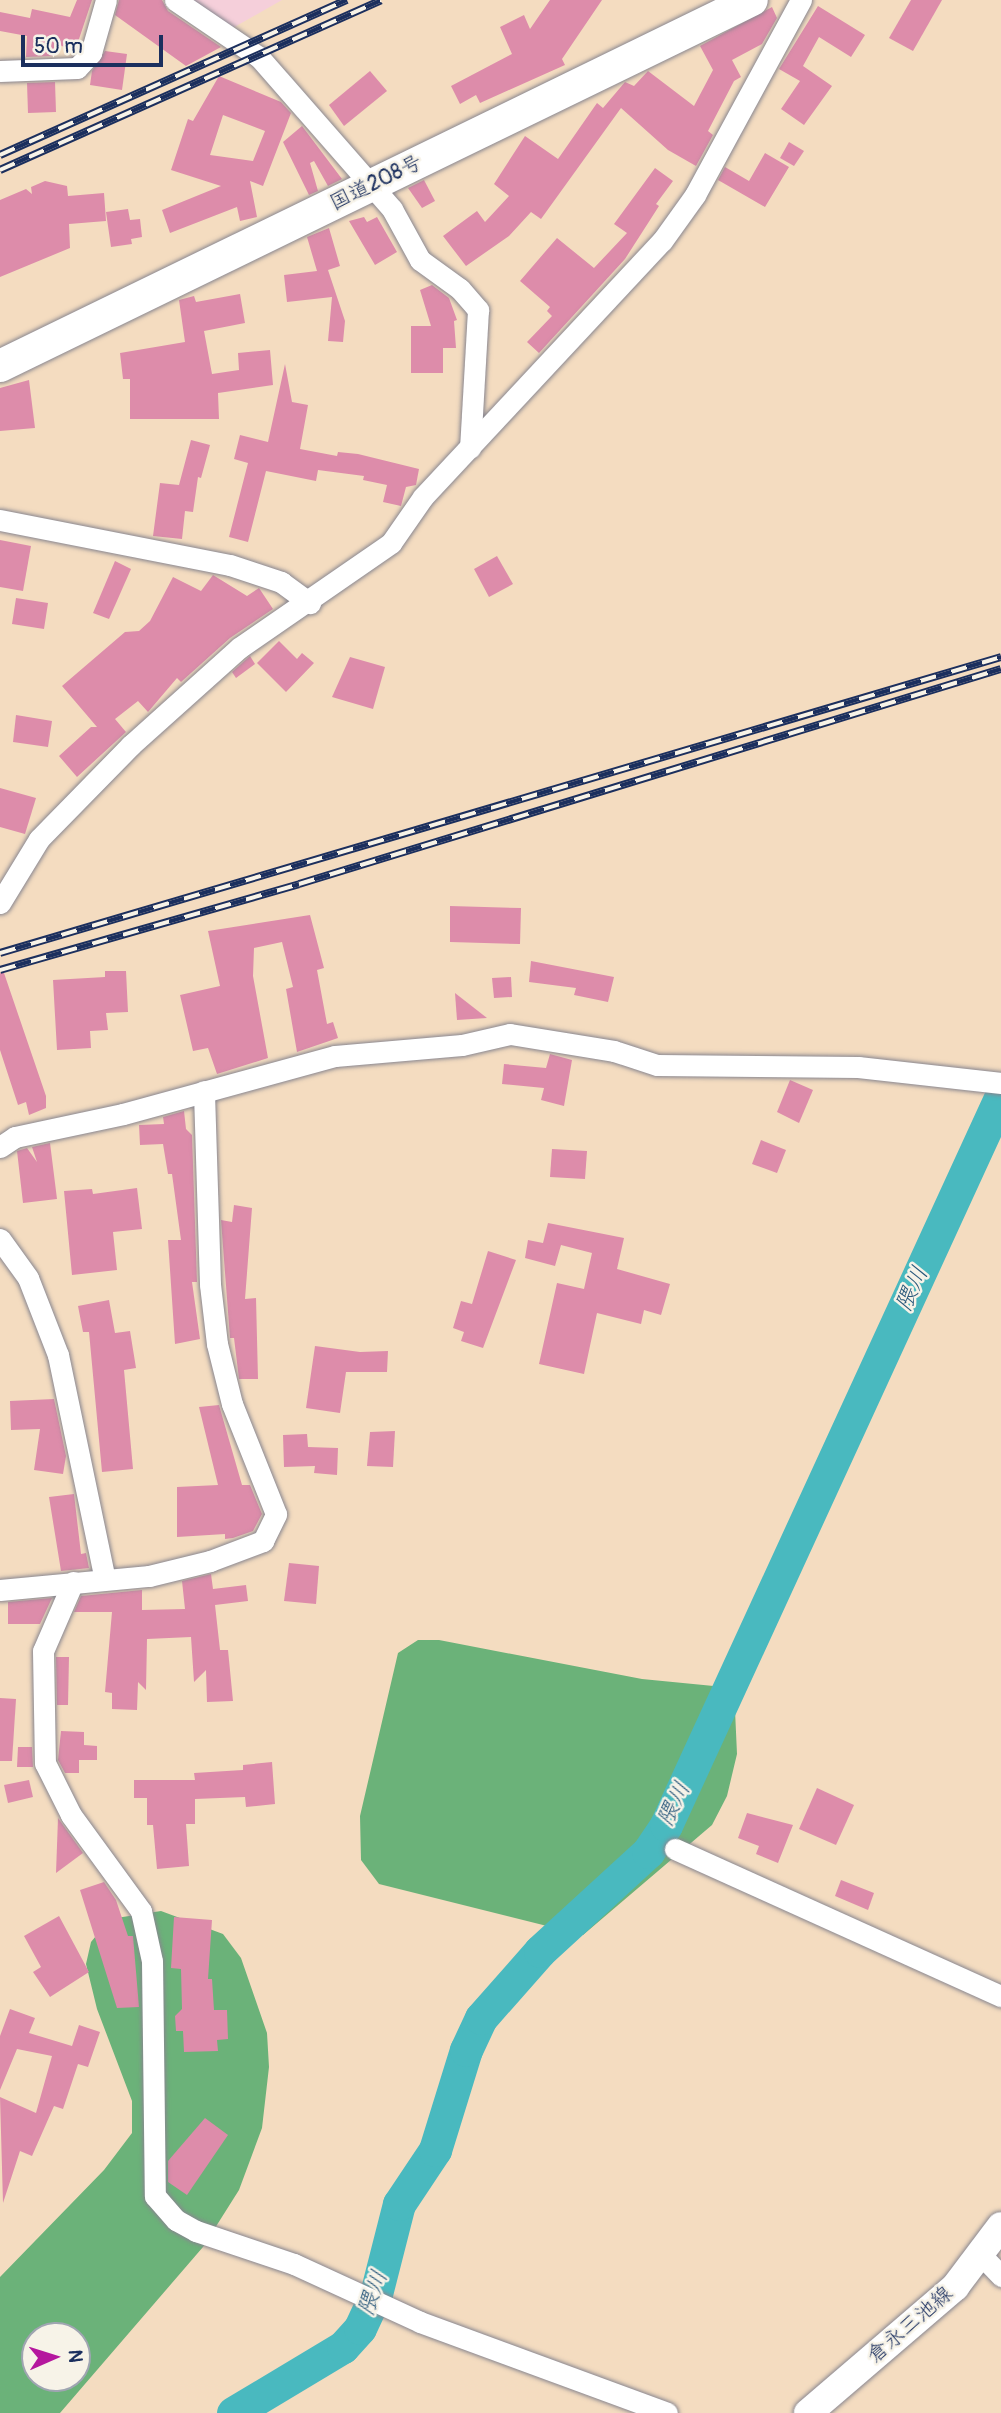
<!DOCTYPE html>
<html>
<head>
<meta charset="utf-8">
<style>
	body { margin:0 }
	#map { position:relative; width:1001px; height:2413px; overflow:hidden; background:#f4dcc0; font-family:Pangolin,"Klee One",sans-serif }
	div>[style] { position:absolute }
	.built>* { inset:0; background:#f5cfda }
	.forest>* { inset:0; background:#6bb279 }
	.river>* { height:33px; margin:-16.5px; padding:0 16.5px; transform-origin:16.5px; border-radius:16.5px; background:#49b9bf }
	.building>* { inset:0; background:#dd8caa }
	.roads { filter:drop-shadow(0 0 2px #88868f) drop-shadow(0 0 2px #88868f) }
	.minor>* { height:21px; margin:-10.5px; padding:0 10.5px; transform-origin:10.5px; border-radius:10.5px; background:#fff }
	.major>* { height:28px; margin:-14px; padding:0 14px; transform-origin:14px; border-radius:14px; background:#fff }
	.highway>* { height:32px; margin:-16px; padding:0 16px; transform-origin:16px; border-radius:16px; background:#fff }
	.rail>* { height:8px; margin-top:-4px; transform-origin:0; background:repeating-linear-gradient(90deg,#f7f3e8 0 16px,#1b2f5e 0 32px); box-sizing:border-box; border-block:2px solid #1b2f5e }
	span { translate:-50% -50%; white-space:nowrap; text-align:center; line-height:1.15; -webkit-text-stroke:5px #f7f3e8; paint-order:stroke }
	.street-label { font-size:21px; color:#1b2f5e }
	.water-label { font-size:23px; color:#29587b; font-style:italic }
	.north { position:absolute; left:21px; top:2322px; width:70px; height:70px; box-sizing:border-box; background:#f7f3e8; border:2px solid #9fa5b1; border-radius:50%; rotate:87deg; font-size:19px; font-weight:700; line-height:28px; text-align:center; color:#1b2f5e }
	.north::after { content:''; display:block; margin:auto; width:24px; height:32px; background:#b5179e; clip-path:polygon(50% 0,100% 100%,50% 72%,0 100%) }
	.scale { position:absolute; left:21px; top:35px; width:142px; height:32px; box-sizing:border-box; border:4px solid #1b2f5e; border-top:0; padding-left:9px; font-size:21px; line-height:24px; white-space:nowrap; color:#1b2f5e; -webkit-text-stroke:5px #f7f3e8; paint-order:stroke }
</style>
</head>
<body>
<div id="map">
	<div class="built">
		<div style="clip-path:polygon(191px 0,282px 0,231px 29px)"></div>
	</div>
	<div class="forest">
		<div style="clip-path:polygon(418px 1640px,439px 1640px,642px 1679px,734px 1688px,737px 1754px,727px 1796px,712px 1825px,583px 1935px,379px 1884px,361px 1860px,360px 1816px,398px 1653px)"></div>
		<div style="clip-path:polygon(evenodd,161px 1911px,223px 1934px,241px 1958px,267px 2033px,269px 2067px,262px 2128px,239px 2190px,203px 2247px,60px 2413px,0 2413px,0 2277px,104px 2170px,132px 2133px,132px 2101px,97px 2009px,86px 1964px,91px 1942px,110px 1919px,161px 1911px,35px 2336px,77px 2336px,77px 2378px,35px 2378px,35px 2336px)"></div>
	</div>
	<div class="river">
		<div style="left:233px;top:2413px;width:128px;rotate:-31deg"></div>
		<div style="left:343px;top:2347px;width:25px;rotate:-48deg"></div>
		<div style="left:360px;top:2328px;width:38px;rotate:-65deg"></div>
		<div style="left:376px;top:2294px;width:93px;rotate:-75.7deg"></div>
		<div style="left:399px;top:2204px;width:65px;rotate:-56.3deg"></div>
		<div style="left:435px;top:2150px;width:105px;rotate:-72.8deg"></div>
		<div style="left:466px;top:2050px;width:35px;rotate:-65deg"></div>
		<div style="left:481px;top:2018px;width:89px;rotate:-48.6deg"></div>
		<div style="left:540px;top:1951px;width:147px;rotate:-42.5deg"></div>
		<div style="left:648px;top:1852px;width:32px;rotate:-56deg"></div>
		<div style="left:666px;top:1825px;width:802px;rotate:-65.32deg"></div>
	</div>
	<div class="building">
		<div style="clip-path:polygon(77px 0,92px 0,75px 51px,54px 43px,54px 56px,26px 57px,27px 36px,0 31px,0 12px,30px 18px,32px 9px,70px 17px)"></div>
		<div style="clip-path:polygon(119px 0,162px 0,168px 11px,221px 47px,186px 66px,115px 15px)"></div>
		<div style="clip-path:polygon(550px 0,602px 0,562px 59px,565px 65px,480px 103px,476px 95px,460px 104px,451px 86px,512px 54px,500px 27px,524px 15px,530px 29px)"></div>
		<div style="clip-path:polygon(911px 0,942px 0,913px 51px,889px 38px)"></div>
		<div style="clip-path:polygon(818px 6px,865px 35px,851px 57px,819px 37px,803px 66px,832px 86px,804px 125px,781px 109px,800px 81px,779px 69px)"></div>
		<div style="clip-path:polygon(772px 7px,777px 18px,762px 44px,732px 60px,741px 77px,734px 81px,708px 131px,713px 135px,696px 166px,668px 150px,621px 108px,541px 219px,531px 212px,509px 236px,466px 266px,443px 236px,477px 211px,485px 222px,509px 196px,494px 184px,525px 136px,558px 159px,597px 103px,603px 108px,625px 82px,634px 86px,648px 71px,694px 106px,713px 70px,700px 46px)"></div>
		<div style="clip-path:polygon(105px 51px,127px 54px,122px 90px,90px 85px,92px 71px)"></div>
		<div style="clip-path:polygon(370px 71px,387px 91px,344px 126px,329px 105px)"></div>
		<div style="clip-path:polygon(evenodd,219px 76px,281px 102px,291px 113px,263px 186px,250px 181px,257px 217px,240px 221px,237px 207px,170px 233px,162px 210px,221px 186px,171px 170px,188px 119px,193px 121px,219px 76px,223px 115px,265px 131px,253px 161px,210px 155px,223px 115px)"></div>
		<div style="clip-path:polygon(55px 82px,56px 112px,28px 113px,27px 83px)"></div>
		<div style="clip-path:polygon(302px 126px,342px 179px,328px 186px,314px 161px,310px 163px,318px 191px,309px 195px,283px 142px)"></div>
		<div style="clip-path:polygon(789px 142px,804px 151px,794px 166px,780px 158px)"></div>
		<div style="clip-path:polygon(765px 153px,789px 167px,765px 207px,718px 180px,725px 167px,749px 181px)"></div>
		<div style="clip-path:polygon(655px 168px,673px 181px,656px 204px,659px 206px,625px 259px,539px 353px,527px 342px,552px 316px,547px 311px,550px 307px,520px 281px,557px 238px,594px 268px,627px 233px,614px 224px)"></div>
		<div style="clip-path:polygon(424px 180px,435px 201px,422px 208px,408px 188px)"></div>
		<div style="clip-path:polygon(45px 181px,67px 186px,68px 196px,104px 193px,106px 221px,69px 224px,70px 248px,0 277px,0 200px,26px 189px,32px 194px,31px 187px)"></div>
		<div style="clip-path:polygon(128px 209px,130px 220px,140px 219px,142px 237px,131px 239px,132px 244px,111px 247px,106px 212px)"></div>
		<div style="clip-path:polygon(364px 217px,367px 222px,377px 217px,397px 252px,375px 265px,349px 221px)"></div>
		<div style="clip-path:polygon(329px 228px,340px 266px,328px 270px,345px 321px,343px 342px,328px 341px,332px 297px,287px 302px,284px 275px,317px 271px,307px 237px)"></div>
		<div style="clip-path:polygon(432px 285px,449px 298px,457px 320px,454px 321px,456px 348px,443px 348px,443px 373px,411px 373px,411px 326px,431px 326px,420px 290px)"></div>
		<div style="clip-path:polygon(240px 294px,245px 323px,204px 331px,212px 374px,239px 370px,238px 353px,270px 350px,273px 385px,218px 393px,219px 419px,130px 419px,130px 379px,123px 379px,120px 353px,185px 342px,179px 300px,194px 296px,196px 302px)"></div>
		<div style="clip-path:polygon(285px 364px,292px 402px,308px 405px,300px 449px,337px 456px,338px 452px,358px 454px,419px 469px,416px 485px,406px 487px,401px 506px,383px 502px,387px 485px,363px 480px,364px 476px,318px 470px,316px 481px,266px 471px,248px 542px,229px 537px,248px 463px,234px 459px,240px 435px,268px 442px)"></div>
		<div style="clip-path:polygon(29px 380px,35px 428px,0 431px,0 388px)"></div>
		<div style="clip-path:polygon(191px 440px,210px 445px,201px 478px,198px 477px,193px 512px,185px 511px,182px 539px,153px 536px,160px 483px,179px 485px)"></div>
		<div style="clip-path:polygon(0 540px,31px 546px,23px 591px,0 587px)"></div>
		<div style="clip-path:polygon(497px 556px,513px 584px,489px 597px,474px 569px)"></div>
		<div style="clip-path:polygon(115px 561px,131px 569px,109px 619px,93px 613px)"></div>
		<div style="clip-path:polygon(213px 575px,247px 596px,259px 588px,273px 609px,230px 638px,181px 682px,177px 678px,148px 712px,138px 701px,115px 719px,126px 732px,77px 777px,59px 756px,91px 727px,97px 727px,62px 686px,125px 632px,139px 631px,150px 621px,173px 577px,201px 591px)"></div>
		<div style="clip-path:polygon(16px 598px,48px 603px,44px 629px,12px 624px)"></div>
		<div style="clip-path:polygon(279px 641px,297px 659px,302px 653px,314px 663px,286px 692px,257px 663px)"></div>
		<div style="clip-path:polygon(250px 656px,255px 664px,236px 678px,232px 672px)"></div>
		<div style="clip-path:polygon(350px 657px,385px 667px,373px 709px,332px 697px)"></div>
		<div style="clip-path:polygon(16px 715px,52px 721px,48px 747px,13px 742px)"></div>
		<div style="clip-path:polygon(0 788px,36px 798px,25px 834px,0 827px)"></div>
		<div style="clip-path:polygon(450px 906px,521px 908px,520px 944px,450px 942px)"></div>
		<div style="clip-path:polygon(310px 915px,324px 968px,317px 970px,327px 1024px,333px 1022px,338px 1038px,297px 1052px,286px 989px,293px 987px,282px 942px,254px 948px,253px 976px,268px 1058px,217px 1074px,208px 1048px,193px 1051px,180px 995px,220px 986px,208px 931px)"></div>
		<div style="clip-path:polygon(531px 961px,614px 977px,608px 1002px,574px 995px,576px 988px,529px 982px)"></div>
		<div style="clip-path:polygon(105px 971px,126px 971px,128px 1012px,106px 1013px,108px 1030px,90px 1031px,91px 1048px,57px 1050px,53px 980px,105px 977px)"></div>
		<div style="clip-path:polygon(0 973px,4px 973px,46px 1096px,46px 1108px,29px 1115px,26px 1102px,18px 1105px,0 1050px)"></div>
		<div style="clip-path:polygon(511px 977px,512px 997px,494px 998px,492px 978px)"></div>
		<div style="clip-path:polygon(455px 993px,487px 1018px,457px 1020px)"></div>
		<div style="clip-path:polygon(550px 1054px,572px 1060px,564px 1106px,541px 1100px,544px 1088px,502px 1084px,504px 1064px,546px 1068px)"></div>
		<div style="clip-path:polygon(790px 1080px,813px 1090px,799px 1123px,777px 1112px)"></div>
		<div style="clip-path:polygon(184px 1111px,186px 1129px,192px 1135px,197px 1282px,192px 1282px,200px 1339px,175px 1344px,168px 1240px,181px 1240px,172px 1174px,168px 1174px,163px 1144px,140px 1145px,139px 1125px,164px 1124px,163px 1117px)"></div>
		<div style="clip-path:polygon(761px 1140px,786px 1150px,777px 1173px,752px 1164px)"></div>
		<div style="clip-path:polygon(50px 1143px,57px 1199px,23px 1203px,17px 1151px,27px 1148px,37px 1162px,32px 1147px)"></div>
		<div style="clip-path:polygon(552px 1149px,587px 1151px,585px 1179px,550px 1177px)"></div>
		<div style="clip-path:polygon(137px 1188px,142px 1229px,113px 1232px,117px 1270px,72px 1275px,64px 1191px,92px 1189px,93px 1194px)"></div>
		<div style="clip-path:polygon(234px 1205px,252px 1208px,245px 1299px,256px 1298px,258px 1379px,239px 1379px,234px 1338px,230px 1338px,221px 1220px,232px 1222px)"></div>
		<div style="clip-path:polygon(548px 1223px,624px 1238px,617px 1269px,670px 1284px,661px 1315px,644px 1310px,641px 1324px,597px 1313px,584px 1374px,539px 1364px,557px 1283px,584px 1289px,592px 1253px,561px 1245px,555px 1266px,525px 1258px,528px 1240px,543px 1243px)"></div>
		<div style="clip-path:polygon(488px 1251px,516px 1260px,483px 1348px,461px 1341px,464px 1332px,453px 1328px,461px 1301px,472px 1304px)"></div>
		<div style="clip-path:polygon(109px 1300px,115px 1333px,130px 1331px,136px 1368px,124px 1370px,133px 1469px,102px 1472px,89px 1332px,83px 1332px,78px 1306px)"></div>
		<div style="clip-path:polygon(315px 1346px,360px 1352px,388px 1351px,387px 1372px,346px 1372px,340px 1413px,306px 1408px)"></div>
		<div style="clip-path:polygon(54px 1399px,66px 1456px,63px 1474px,34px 1470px,40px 1429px,11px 1430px,10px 1401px)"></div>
		<div style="clip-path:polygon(219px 1405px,242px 1485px,250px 1485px,262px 1514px,253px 1531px,233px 1538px,225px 1539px,225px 1534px,177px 1537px,177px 1487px,218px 1485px,199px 1407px)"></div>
		<div style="clip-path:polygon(395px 1431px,393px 1467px,367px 1466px,370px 1432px)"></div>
		<div style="clip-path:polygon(307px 1434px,308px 1447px,338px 1448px,337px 1475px,314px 1473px,315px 1466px,284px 1467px,283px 1435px)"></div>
		<div style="clip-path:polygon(74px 1494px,81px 1554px,86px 1553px,89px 1568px,61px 1571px,49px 1497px)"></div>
		<div style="clip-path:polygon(289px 1563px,319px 1566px,316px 1604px,284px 1601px)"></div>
		<div style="clip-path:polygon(211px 1574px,213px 1589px,246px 1585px,248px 1601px,215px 1605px,220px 1650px,228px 1650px,233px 1701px,207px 1702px,206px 1670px,194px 1682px,191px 1637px,147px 1639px,146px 1690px,138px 1682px,137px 1710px,112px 1709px,112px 1693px,105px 1692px,112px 1612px,74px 1612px,81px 1596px,142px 1590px,142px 1610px,185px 1609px,182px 1581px)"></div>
		<div style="clip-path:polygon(52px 1598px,40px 1624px,8px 1624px,8px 1602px)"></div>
		<div style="clip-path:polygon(56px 1657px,69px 1657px,68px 1705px,57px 1705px)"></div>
		<div style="clip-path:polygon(0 1698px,16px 1699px,12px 1761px,0 1761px)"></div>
		<div style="clip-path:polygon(61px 1731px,84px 1732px,84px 1745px,97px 1746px,97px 1760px,79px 1760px,79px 1773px,65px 1773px,58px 1760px)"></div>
		<div style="clip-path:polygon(18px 1747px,32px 1747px,33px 1767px,17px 1767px)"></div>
		<div style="clip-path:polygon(272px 1762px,275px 1804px,246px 1807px,245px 1797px,195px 1799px,195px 1824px,186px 1824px,189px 1866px,157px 1869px,153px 1825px,147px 1825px,147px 1798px,134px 1798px,134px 1780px,195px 1780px,194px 1773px,243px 1770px,243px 1765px)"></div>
		<div style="clip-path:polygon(29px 1780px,33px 1797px,8px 1803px,4px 1785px)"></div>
		<div style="clip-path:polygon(817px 1788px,854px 1805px,836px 1845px,799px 1829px)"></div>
		<div style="clip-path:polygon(747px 1813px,793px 1825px,778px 1863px,756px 1854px,759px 1846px,738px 1838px)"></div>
		<div style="clip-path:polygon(58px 1818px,83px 1853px,56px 1873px)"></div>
		<div style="clip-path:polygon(841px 1880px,874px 1893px,868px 1910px,835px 1896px)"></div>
		<div style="clip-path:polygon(104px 1882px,116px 1900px,128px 1936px,133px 1936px,139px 2007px,117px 2008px,80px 1890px)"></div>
		<div style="clip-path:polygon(59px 1916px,89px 1972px,50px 1997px,33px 1972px,41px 1967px,24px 1936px)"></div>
		<div style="clip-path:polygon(174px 1917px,212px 1920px,208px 1979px,212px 1979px,214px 2010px,227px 2010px,228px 2039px,217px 2040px,218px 2051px,184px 2052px,183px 2031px,176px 2031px,175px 2016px,182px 2009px,181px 1969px,171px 1968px)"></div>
		<div style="clip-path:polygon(10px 2009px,35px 2018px,29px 2033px,72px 2046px,79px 2025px,100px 2032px,88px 2067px,78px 2064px,63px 2109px,54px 2106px,32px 2156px,20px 2151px,3px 2203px,0 2097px,36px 2113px,52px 2056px,17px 2049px,0 2090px,0 2036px)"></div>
		<div style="clip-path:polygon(205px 2118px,228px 2135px,187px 2195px,168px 2182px,168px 2161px)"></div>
	</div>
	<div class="roads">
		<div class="minor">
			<div style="left:175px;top:0;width:102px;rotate:34.2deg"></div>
			<div style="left:259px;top:57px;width:202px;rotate:48.8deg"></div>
			<div style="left:392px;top:209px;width:58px;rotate:61.2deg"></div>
			<div style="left:420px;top:260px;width:49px;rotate:35.9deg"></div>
			<div style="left:460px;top:289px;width:28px;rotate:49deg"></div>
			<div style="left:478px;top:310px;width:138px;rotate:93.3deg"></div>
			<div style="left:0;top:71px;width:77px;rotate:-2.2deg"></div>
			<div style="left:77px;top:68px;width:21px;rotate:-47deg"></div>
			<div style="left:91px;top:53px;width:55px;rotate:-74.2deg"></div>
			<div style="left:0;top:520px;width:234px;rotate:11.1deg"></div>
			<div style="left:230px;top:565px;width:54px;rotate:18.4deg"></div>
			<div style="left:281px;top:582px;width:36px;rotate:36deg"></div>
			<div style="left:0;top:903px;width:75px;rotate:-58.6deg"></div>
			<div style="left:39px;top:839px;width:132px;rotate:-45.6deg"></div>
			<div style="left:131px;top:745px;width:145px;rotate:-41.9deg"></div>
			<div style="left:239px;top:648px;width:185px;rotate:-34.6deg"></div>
			<div style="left:391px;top:543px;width:56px;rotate:-55.2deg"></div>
			<div style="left:423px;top:497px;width:350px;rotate:-47deg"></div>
			<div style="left:662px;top:241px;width:57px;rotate:-54.3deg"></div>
			<div style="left:695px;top:195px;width:222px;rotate:-61.5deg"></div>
			<div style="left:0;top:1147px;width:18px;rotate:-34deg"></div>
			<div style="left:15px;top:1137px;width:110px;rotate:-12deg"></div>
			<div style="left:123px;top:1114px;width:220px;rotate:-15.3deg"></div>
			<div style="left:335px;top:1056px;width:127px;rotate:-5deg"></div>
			<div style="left:462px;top:1045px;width:49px;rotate:-12.9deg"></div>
			<div style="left:510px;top:1034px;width:105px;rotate:9.3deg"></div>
			<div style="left:614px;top:1051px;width:45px;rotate:18deg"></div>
			<div style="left:657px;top:1065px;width:201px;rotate:0.6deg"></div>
			<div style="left:858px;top:1067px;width:144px;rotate:6.4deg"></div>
			<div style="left:0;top:1239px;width:48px;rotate:54.3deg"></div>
			<div style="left:28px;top:1278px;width:83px;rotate:68.7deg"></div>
			<div style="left:58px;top:1355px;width:229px;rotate:78.2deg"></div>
			<div style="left:73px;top:1582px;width:75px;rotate:113.5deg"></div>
			<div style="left:43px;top:1651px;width:112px;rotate:89deg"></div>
			<div style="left:45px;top:1763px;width:58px;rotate:63.4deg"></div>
			<div style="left:71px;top:1815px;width:119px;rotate:53.9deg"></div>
			<div style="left:141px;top:1911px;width:51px;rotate:77.6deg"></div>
			<div style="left:152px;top:1961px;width:235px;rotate:89.3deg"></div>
			<div style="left:155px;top:2196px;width:32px;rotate:49deg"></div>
			<div style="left:176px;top:2220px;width:23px;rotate:29deg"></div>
			<div style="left:196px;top:2231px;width:103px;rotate:18.6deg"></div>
			<div style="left:294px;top:2264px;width:139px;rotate:24.7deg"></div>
			<div style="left:420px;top:2322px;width:263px;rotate:20.2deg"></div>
			<div style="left:0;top:1590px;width:150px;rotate:-5.4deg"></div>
			<div style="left:149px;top:1576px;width:63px;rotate:-13.8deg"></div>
			<div style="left:210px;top:1561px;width:57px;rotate:-20.7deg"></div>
			<div style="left:263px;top:1541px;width:30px;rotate:-64deg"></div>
			<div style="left:276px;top:1514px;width:118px;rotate:-111.8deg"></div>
			<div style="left:232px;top:1404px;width:62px;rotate:-104deg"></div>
			<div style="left:217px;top:1344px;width:60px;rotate:-96.7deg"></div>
			<div style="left:210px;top:1284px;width:193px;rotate:-91.8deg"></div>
			<div style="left:675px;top:1849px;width:358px;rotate:24.3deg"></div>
			<div style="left:982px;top:2256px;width:28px;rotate:46deg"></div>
		</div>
		<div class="major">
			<div style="left:808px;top:2413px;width:194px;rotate:-40.6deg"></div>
			<div style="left:955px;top:2287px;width:76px;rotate:-53deg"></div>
		</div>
		<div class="highway">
			<div style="left:0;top:366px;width:836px;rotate:-25.95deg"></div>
		</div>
	</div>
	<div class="rail">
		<div style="left:0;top:155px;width:380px;rotate:-24.1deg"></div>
		<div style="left:0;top:170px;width:417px;rotate:-24deg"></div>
		<div style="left:0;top:953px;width:1044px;rotate:-16.47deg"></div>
		<div style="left:0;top:970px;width:311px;rotate:-16deg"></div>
		<div style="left:299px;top:884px;width:734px;rotate:-17.03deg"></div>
	</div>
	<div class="street-label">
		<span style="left:376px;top:183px;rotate:-26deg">国道208号</span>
		<span style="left:910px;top:2325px;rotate:-41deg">倉永三池線</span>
	</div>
	<div class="water-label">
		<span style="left:912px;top:1289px;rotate:-65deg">隈川</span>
		<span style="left:674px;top:1804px;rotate:-64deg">隈川</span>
		<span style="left:373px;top:2293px;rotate:-70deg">隈川</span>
	</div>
	<div class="north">N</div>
	<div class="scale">50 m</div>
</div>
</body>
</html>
